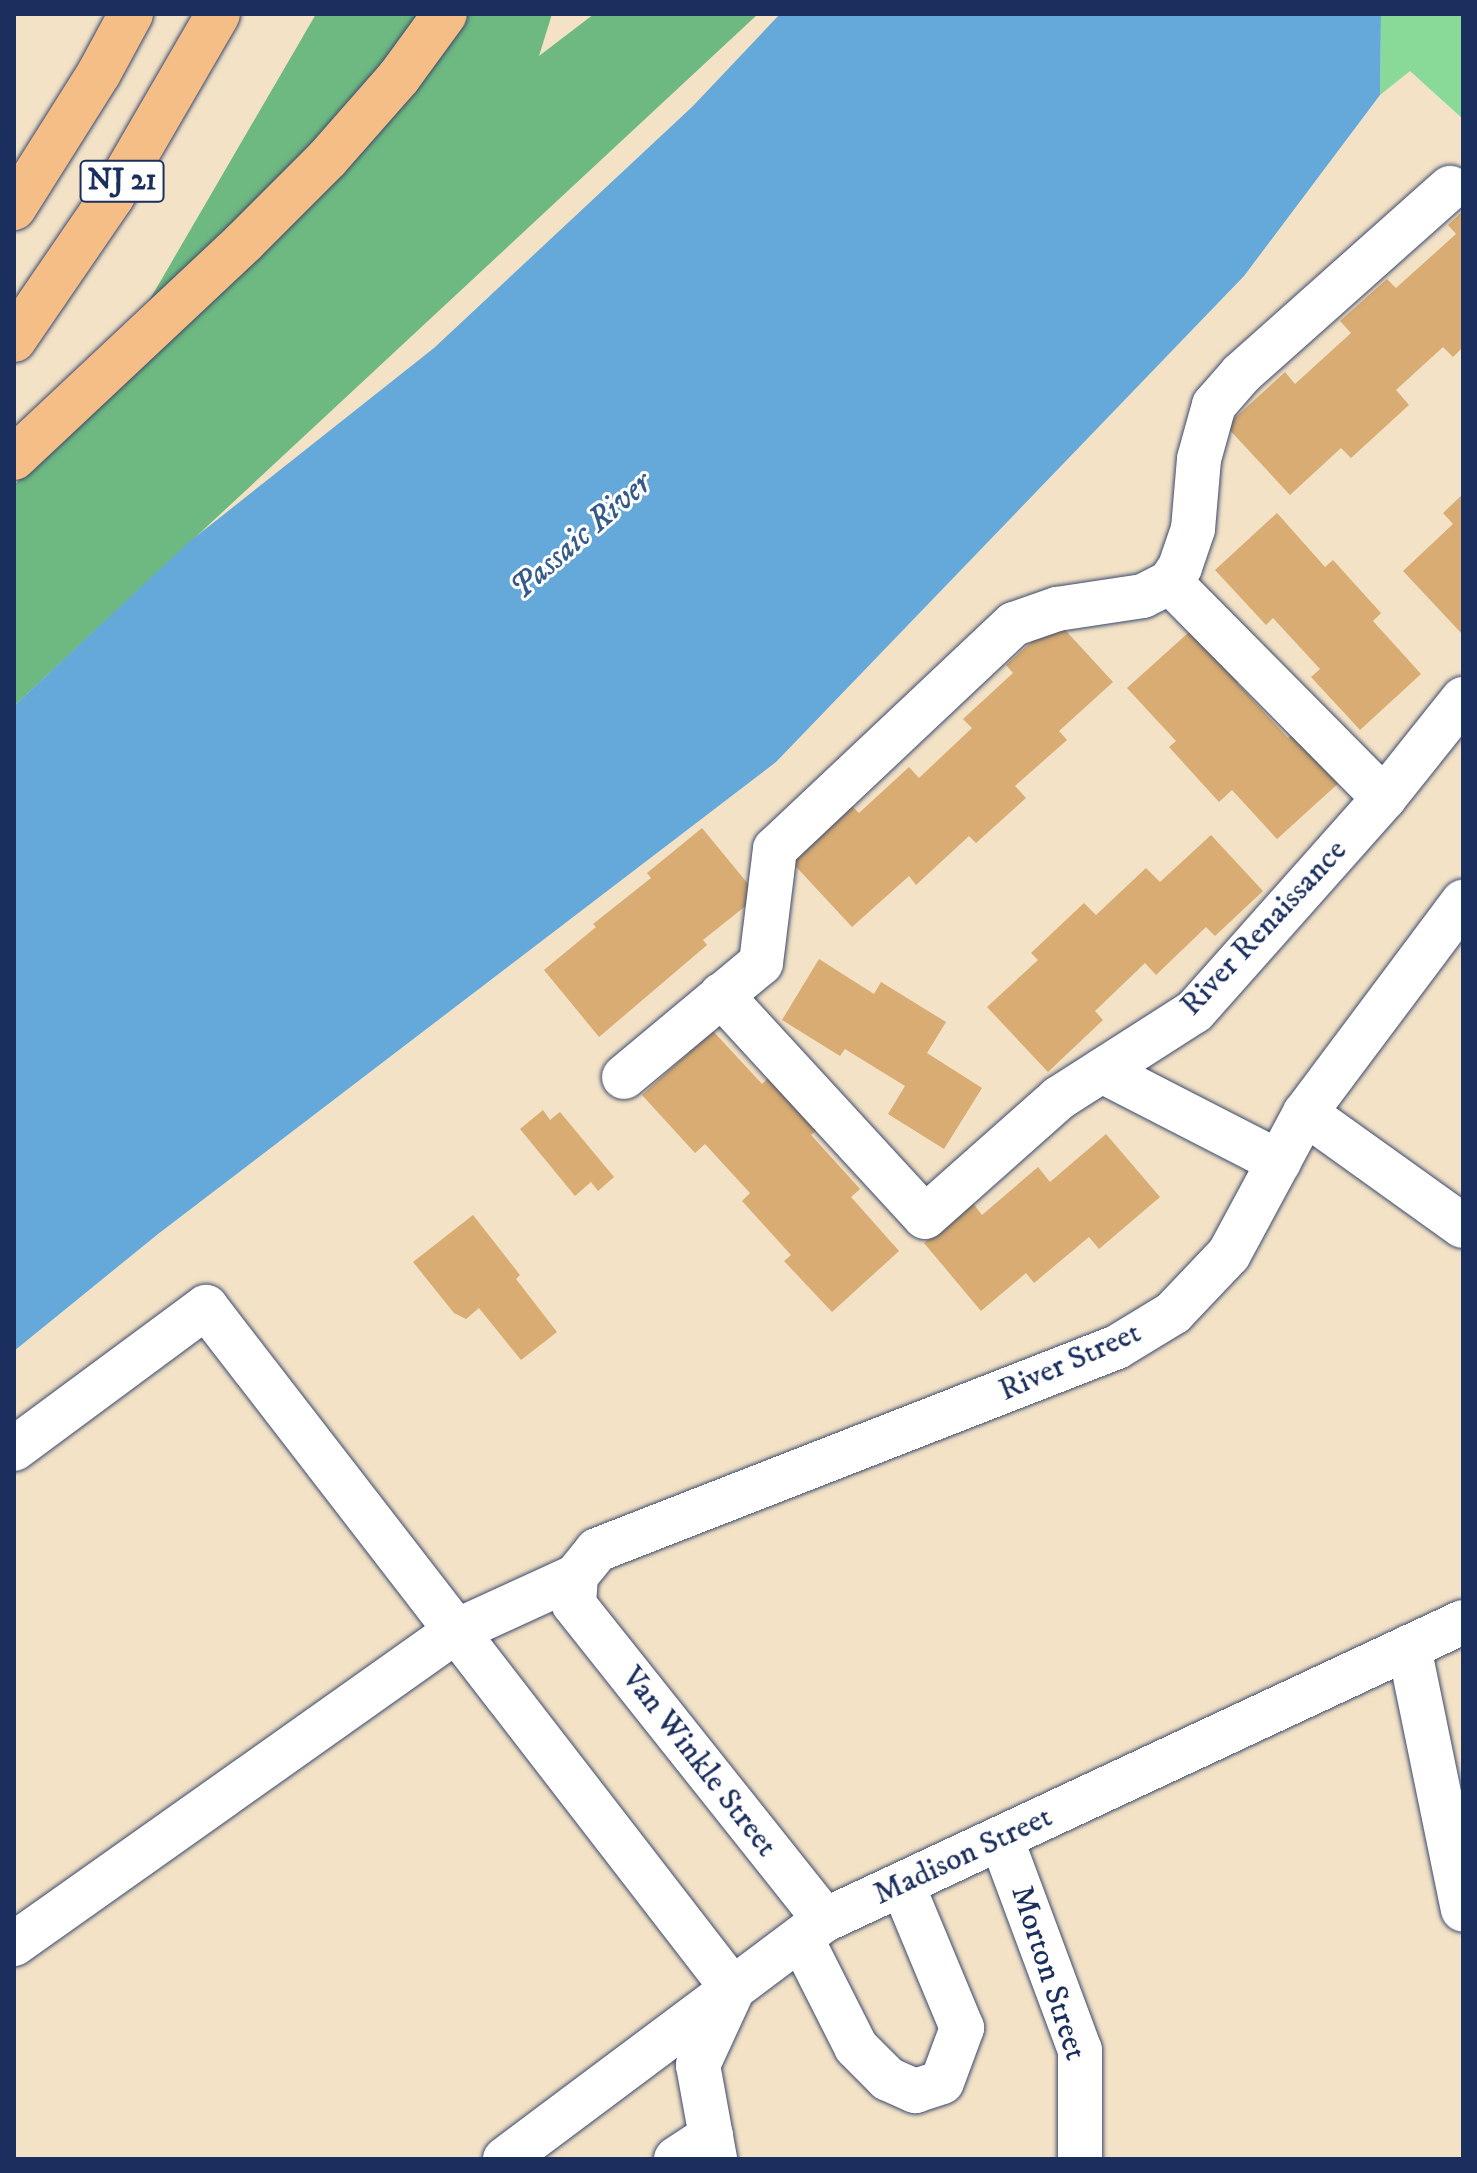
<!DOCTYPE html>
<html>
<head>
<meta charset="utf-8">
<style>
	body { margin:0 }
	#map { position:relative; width:1477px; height:2173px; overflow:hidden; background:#f3e2c6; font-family:"IM FELL DW Pica",serif }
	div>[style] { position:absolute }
	.green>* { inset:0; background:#89d999 }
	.forest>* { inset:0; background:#6eb981 }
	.water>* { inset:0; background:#64a9da }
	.building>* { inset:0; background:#d8ac72 }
	.roads { filter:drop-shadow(0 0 2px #3b4a6e) drop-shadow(0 0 2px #3b4a6e) }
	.minor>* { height:44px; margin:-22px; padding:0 22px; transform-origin:22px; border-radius:22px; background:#fff }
	.highway>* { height:44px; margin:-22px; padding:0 22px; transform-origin:22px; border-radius:22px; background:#f6be87 }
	span { translate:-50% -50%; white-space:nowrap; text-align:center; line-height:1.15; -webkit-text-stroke:6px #fff; paint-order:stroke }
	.shield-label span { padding:2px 6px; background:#fff; border:2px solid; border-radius:6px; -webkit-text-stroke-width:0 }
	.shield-label { font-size:30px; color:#1b2f5e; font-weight:700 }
	.street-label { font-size:32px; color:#1b2f5e }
	.water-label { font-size:34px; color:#355a89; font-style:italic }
	.frame { position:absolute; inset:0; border:16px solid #1b2f5e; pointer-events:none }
</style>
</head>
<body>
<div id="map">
	<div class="green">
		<div style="clip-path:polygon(1381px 14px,1463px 14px,1463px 119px,1410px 71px,1380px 95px)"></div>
	</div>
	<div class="forest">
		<div style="clip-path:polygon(316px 14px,552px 14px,539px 56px,594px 14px,758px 14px,14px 706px,14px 486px,114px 361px)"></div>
	</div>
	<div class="water">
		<div style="clip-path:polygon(780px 14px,1381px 14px,1380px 95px,1244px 276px,776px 762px,158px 1234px,14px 1351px,14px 706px,189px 542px,434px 348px,693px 106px)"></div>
	</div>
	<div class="building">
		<div style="clip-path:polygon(1463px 211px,1463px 347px,1453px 357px,1443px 347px,1396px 390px,1409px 405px,1351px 458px,1341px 448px,1290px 495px,1226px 426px,1285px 372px,1295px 384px,1351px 333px,1340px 321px,1387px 279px,1396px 288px,1456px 234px,1448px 225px)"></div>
		<div style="clip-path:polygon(1463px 494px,1463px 635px,1403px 571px,1453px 524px,1443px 513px)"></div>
		<div style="clip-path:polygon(1277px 513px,1325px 567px,1333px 560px,1381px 613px,1373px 621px,1421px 674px,1360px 730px,1311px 677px,1320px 669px,1273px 618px,1266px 625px,1215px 570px)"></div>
		<div style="clip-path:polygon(1056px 620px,1113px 682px,1059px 731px,1067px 740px,1015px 786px,1026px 798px,976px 843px,969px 836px,916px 885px,909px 876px,852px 927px,788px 858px,848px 802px,859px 813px,909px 767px,919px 778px,972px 728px,963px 719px,1013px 673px,1006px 665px)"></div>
		<div style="clip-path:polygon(1198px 624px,1246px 676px,1237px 683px,1288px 738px,1295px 731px,1341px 781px,1277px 839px,1232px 790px,1219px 802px,1169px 747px,1176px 741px,1127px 688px)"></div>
		<div style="clip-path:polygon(702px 828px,758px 896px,703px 940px,707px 945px,599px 1037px,544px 970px,596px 927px,593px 924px,651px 878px,647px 873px)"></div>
		<div style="clip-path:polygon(1211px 835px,1263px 891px,1215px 936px,1206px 927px,1156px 975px,1145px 963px,1095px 1011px,1103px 1020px,1048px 1072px,987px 1007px,1038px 960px,1031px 953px,1084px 903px,1096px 915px,1146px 868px,1160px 882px)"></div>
		<div style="clip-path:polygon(819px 959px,874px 994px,881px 982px,946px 1022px,927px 1053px,982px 1088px,944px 1149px,888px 1114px,905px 1086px,845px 1049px,840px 1056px,782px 1020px)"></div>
		<div style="clip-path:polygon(713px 1031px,762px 1084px,769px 1077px,817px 1130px,811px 1135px,860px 1189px,851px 1197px,899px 1251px,832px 1312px,784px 1261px,791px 1255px,742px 1201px,750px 1193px,705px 1144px,695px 1153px,642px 1095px)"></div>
		<div style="clip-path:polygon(543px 1110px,550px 1120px,560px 1112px,614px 1177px,598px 1191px,591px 1182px,575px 1196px,520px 1129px)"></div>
		<div style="clip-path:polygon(1106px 1134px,1160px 1197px,1099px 1249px,1089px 1237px,1034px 1283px,1026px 1273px,981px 1311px,924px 1243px,972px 1202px,982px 1215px,1038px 1167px,1050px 1182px)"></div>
		<div style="clip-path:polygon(473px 1215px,520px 1275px,516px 1279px,557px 1332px,521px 1360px,479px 1308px,466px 1319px,454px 1313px,413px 1262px)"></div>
	</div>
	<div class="roads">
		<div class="minor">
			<div style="left:1170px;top:582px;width:304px;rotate:45.3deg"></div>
			<div style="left:721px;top:995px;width:301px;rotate:47.4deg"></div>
			<div style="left:925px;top:1217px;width:179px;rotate:-41.6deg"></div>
			<div style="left:1059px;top:1098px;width:161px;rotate:-32.6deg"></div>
			<div style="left:1195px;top:1011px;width:285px;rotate:-48.4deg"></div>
			<div style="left:1384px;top:798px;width:127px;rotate:-51.4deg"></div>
			<div style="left:1102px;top:1071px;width:199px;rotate:27.2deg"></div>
			<div style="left:624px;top:1077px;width:178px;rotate:-39.8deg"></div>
			<div style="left:761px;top:963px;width:115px;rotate:-83deg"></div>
			<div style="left:775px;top:849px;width:328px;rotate:-43.3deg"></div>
			<div style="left:1014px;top:624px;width:46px;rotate:-19.2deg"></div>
			<div style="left:1057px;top:609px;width:87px;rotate:-8.6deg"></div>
			<div style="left:1143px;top:596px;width:30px;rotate:-27deg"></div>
			<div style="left:1170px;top:582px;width:18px;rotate:-56deg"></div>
			<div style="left:1180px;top:567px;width:40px;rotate:-71.1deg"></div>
			<div style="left:1193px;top:529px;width:70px;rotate:-85.1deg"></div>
			<div style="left:1199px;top:459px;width:56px;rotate:-74.5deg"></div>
			<div style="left:1214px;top:405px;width:41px;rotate:-48.9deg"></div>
			<div style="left:1241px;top:374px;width:280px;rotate:-41.7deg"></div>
			<div style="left:1305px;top:1113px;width:194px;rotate:35.6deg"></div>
			<div style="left:14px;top:1449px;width:239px;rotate:-36.5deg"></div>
			<div style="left:206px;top:1307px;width:862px;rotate:52.31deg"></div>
			<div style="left:733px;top:1989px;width:84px;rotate:114.7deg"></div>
			<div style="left:698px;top:2065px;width:96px;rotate:79.7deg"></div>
			<div style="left:1409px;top:1647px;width:268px;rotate:78.4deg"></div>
			<div style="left:1001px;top:1838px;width:226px;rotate:69.6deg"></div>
			<div style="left:1080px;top:2050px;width:109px;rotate:90deg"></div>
			<div style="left:825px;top:1920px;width:404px;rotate:-128.5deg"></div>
			<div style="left:574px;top:1604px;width:28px;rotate:-86deg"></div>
			<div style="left:576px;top:1576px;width:33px;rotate:-51deg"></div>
			<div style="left:597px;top:1550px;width:558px;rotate:-21.32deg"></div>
			<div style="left:1117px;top:1347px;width:66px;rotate:-31.3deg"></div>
			<div style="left:1173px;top:1313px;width:81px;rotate:-46.5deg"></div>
			<div style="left:1229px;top:1254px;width:160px;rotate:-61.7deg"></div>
			<div style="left:1305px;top:1113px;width:264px;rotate:-53.2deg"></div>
			<div style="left:801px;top:1938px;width:122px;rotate:63.2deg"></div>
			<div style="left:856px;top:2047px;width:45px;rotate:45deg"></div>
			<div style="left:888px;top:2079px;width:30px;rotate:24deg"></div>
			<div style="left:915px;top:2091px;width:28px;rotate:-18deg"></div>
			<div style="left:942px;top:2082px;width:58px;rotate:-69.7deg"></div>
			<div style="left:962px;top:2028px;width:156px;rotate:-112.6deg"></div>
			<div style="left:14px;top:1944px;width:542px;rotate:-35.3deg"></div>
			<div style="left:456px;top:1631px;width:132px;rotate:-24.6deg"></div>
			<div style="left:505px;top:2159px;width:399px;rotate:-36.8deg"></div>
			<div style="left:825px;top:1920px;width:704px;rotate:-25.04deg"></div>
			<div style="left:676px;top:2159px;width:42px;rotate:-33.3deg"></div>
		</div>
		<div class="highway">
			<div style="left:14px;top:208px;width:160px;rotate:-57.8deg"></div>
			<div style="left:99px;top:73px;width:67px;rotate:-61.5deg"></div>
			<div style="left:14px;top:340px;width:173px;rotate:-55.6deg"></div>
			<div style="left:112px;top:197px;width:211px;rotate:-59.9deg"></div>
			<div style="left:14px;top:458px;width:316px;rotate:-43.2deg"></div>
			<div style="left:244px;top:242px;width:117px;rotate:-45deg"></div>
			<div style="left:327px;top:159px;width:109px;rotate:-48.7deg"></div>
			<div style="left:399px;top:77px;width:78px;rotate:-53.9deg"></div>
		</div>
	</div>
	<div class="shield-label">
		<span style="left:122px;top:181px">NJ 21</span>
	</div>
	<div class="street-label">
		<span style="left:1264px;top:928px;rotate:-47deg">River Renaissance</span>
		<span style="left:1070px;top:1362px;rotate:-24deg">River Street</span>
		<span style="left:699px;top:1762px;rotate:52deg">Van Winkle Street</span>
		<span style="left:963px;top:1856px;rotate:-25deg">Madison Street</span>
		<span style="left:1048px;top:1973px;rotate:72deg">Morton Street</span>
	</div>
	<div class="water-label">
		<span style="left:581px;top:536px;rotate:-41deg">Passaic River</span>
	</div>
	<div class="frame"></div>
</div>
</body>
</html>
